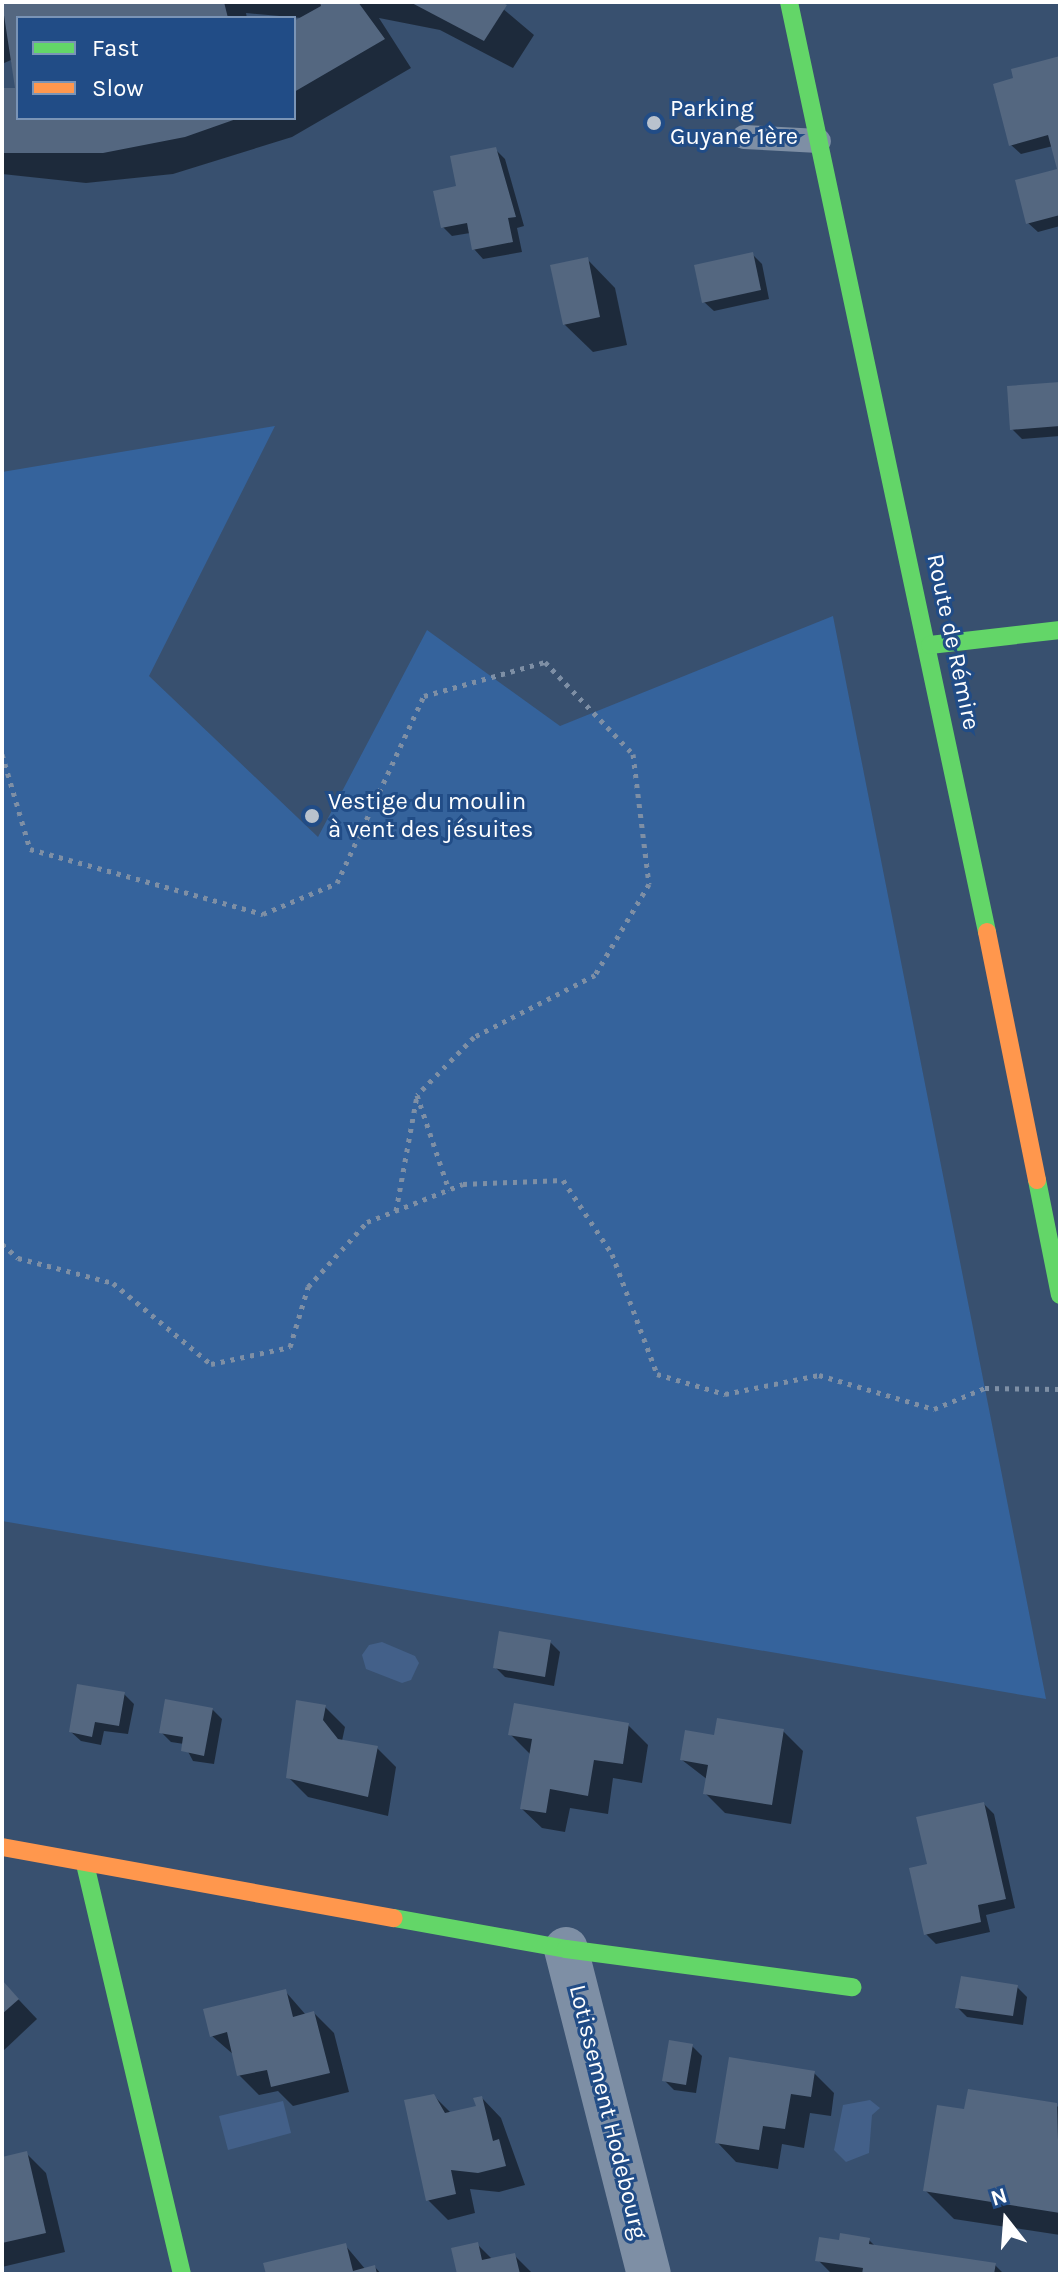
<!DOCTYPE html>
<html>
<head>
<meta charset="utf-8">
<style>
	body { margin:0 }
	#map { position:relative; width:1062px; height:2276px; overflow:hidden; background:#38506f; font-family:Karla,sans-serif }
	div>[style] { position:absolute }
	.green>* { inset:0; background:#35639c }
	.water>* { inset:0; background:#436089 }
	.shadow>* { inset:0; background:#0007 }
	.building>* { inset:0; background:#546780 }
	.path>* { height:5px; margin-top:-2.5px; transform-origin:0; background:repeating-linear-gradient(90deg,#7e8fa5 0 4px,transparent 0 10px) }
	.lane>* { height:24px; margin:-12px; padding:0 12px; transform-origin:12px; border-radius:12px; background:#7e8fa5 }
	.street>* { height:44px; margin:-22px; padding:0 22px; transform-origin:22px; border-radius:22px; background:#7e8fa5 }
	.fast>* { height:18px; margin:-9px; padding:0 9px; transform-origin:9px; border-radius:9px; background:#63d668 }
	.slow>* { height:18px; margin:-9px; padding:0 9px; transform-origin:9px; border-radius:9px; background:#ff974d }
	.dots>* { width:22px; height:22px; translate:-50% -50%; box-sizing:border-box; border:4px solid #214c86; border-radius:50% }
	span { translate:-50% -50%; white-space:nowrap; text-align:center; line-height:1.15; -webkit-text-stroke:6px #214c86; paint-order:stroke }
	.poi-label { font-size:24px; color:#fff }
	.left { translate:0 -50%; text-align:left }
	.street-label { font-size:24px; color:#fff }
	.frame { position:absolute; inset:0; border:4px solid #fff; pointer-events:none }
	.legend { position:absolute; left:16px; top:16px; width:280px; height:104px; box-sizing:border-box; background:#214c86; border:2px solid #7a94b6; margin:0; padding:10px 14px; list-style:none; font-size:24px; color:#fff }
	.legend li { display:flex; align-items:center; gap:16px; height:40px }
	.legend b { width:40px; border:2px solid #7a94b6 }
	.north { position:absolute; left:966px; top:2180px; width:80px; height:80px; -webkit-text-stroke:6px #214c86; paint-order:stroke; rotate:343deg; font-size:22px; font-weight:700; line-height:32px; text-align:center; color:#fff }
	.north::after { content:''; display:block; margin:auto; width:28px; height:36px; background:#fff; clip-path:polygon(50% 0,100% 100%,50% 72%,0 100%) }
</style>
</head>
<body>
<div id="map">
	<div class="green">
		<div style="clip-path:polygon(275px 426px,149px 676px,318px 837px,427px 630px,560px 726px,833px 616px,1046px 1699px,2px 1521px,2px 472px)"></div>
	</div>
	<div class="water">
		<div style="clip-path:polygon(382px 1642px,415px 1656px,419px 1663px,411px 1680px,402px 1683px,366px 1669px,362px 1655px,369px 1645px)"></div>
		<div style="clip-path:polygon(870px 2100px,880px 2108px,872px 2115px,869px 2153px,846px 2162px,834px 2150px,843px 2105px)"></div>
		<div style="clip-path:polygon(283px 2101px,291px 2133px,228px 2150px,219px 2116px)"></div>
	</div>
	<div class="shadow">
		<div style="clip-path:polygon(evenodd,2px 2px,495px 2px,534px 35px,513px 68px,440px 30px,379px 18px,411px 68px,292px 137px,173px 174px,86px 183px,2px 174px,2px 90px,17px 90px,11px 60px,2px 64px,2px 2px,246px 13px,302px 18px,294px 22px,294px 118px,18px 118px,18px 18px,247px 18px,246px 13px)"></div>
		<div style="clip-path:polygon(1060px 58px,1060px 226px,1038px 232px,1028px 223px,1059px 170px,1053px 146px,1021px 154px,1011px 145px)"></div>
		<div style="clip-path:polygon(495px 149px,505px 159px,524px 226px,517px 228px,522px 252px,483px 259px,474px 249px,470px 233px,452px 236px,443px 227px,458px 188px)"></div>
		<div style="clip-path:polygon(752px 254px,762px 264px,769px 299px,714px 311px,704px 302px)"></div>
		<div style="clip-path:polygon(587px 259px,615px 288px,627px 345px,593px 352px,564px 324px)"></div>
		<div style="clip-path:polygon(1060px 384px,1060px 436px,1022px 439px,1012px 429px)"></div>
		<div style="clip-path:polygon(550px 1642px,560px 1652px,554px 1686px,505px 1677px,495px 1667px)"></div>
		<div style="clip-path:polygon(124px 1694px,134px 1704px,128px 1734px,104px 1731px,101px 1745px,81px 1741px,71px 1732px)"></div>
		<div style="clip-path:polygon(325px 1707px,345px 1727px,342px 1741px,377px 1748px,396px 1767px,388px 1816px,308px 1797px,288px 1777px)"></div>
		<div style="clip-path:polygon(212px 1709px,222px 1719px,214px 1764px,193px 1761px,184px 1744px,171px 1742px,161px 1732px)"></div>
		<div style="clip-path:polygon(628px 1725px,648px 1745px,642px 1783px,613px 1778px,608px 1814px,570px 1808px,565px 1832px,542px 1828px,522px 1809px,531px 1755px,510px 1734px)"></div>
		<div style="clip-path:polygon(783px 1731px,803px 1751px,791px 1824px,725px 1813px,705px 1793px,708px 1780px,682px 1760px,716px 1737px)"></div>
		<div style="clip-path:polygon(984px 1804px,994px 1814px,1015px 1908px,986px 1915px,990px 1932px,936px 1944px,926px 1934px,929px 1866px)"></div>
		<div style="clip-path:polygon(2px 1982px,37px 2019px,2px 2052px)"></div>
		<div style="clip-path:polygon(1017px 1987px,1027px 1997px,1023px 2025px,967px 2017px,957px 2007px)"></div>
		<div style="clip-path:polygon(285px 1991px,306px 2015px,314px 2013px,334px 2033px,349px 2092px,293px 2106px,278px 2091px,259px 2095px,239px 2075px,234px 2055px,212px 2036px)"></div>
		<div style="clip-path:polygon(692px 2046px,702px 2056px,696px 2093px,674px 2090px,664px 2080px)"></div>
		<div style="clip-path:polygon(814px 2073px,834px 2093px,831px 2116px,810px 2113px,804px 2148px,782px 2144px,778px 2169px,736px 2162px,717px 2142px)"></div>
		<div style="clip-path:polygon(434px 2096px,451px 2113px,478px 2107px,482px 2098px,501px 2118px,525px 2185px,499px 2192px,470px 2189px,475px 2213px,448px 2220px,428px 2200px)"></div>
		<div style="clip-path:polygon(1056px 2105px,1060px 2109px,1060px 2235px,954px 2219px,925px 2190px,965px 2111px)"></div>
		<div style="clip-path:polygon(26px 2153px,46px 2173px,65px 2252px,2px 2267px,2px 2159px)"></div>
		<div style="clip-path:polygon(869px 2240px,877px 2248px,995px 2265px,1004px 2274px,832px 2274px,818px 2260px,840px 2242px)"></div>
		<div style="clip-path:polygon(477px 2244px,493px 2260px,514px 2255px,533px 2274px,459px 2274px)"></div>
		<div style="clip-path:polygon(345px 2245px,366px 2270px,375px 2267px,381px 2274px,268px 2274px)"></div>
	</div>
	<div class="building">
		<div style="clip-path:polygon(2px 2px,224px 2px,228px 18px,18px 18px,18px 118px,239px 118px,185px 137px,103px 153px,2px 153px,2px 88px,15px 88px)"></div>
		<div style="clip-path:polygon(320px 2px,358px 2px,385px 39px,294px 92px,294px 21px,321px 6px)"></div>
		<div style="clip-path:polygon(410px 2px,501px 2px,507px 5px,484px 41px)"></div>
		<div style="clip-path:polygon(1060px 56px,1060px 215px,1026px 224px,1015px 180px,1057px 169px,1048px 135px,1009px 146px,993px 84px,1013px 78px,1011px 69px)"></div>
		<div style="clip-path:polygon(496px 147px,516px 217px,508px 218px,513px 242px,472px 250px,467px 223px,441px 228px,433px 191px,456px 186px,450px 156px)"></div>
		<div style="clip-path:polygon(753px 252px,761px 290px,702px 303px,694px 265px)"></div>
		<div style="clip-path:polygon(588px 257px,600px 317px,563px 325px,550px 265px)"></div>
		<div style="clip-path:polygon(1060px 382px,1060px 426px,1010px 430px,1007px 386px)"></div>
		<div style="clip-path:polygon(499px 1631px,551px 1640px,545px 1677px,493px 1668px)"></div>
		<div style="clip-path:polygon(77px 1684px,125px 1692px,119px 1726px,95px 1722px,92px 1737px,69px 1732px)"></div>
		<div style="clip-path:polygon(165px 1699px,213px 1708px,204px 1756px,181px 1751px,183px 1737px,159px 1733px)"></div>
		<div style="clip-path:polygon(296px 1700px,326px 1705px,323px 1720px,338px 1739px,378px 1746px,368px 1797px,286px 1778px)"></div>
		<div style="clip-path:polygon(514px 1703px,629px 1723px,623px 1764px,594px 1760px,588px 1796px,550px 1789px,546px 1813px,520px 1809px,532px 1739px,508px 1735px)"></div>
		<div style="clip-path:polygon(717px 1718px,784px 1729px,772px 1805px,703px 1794px,708px 1765px,680px 1760px,685px 1730px,714px 1735px)"></div>
		<div style="clip-path:polygon(984px 1802px,1006px 1899px,978px 1905px,981px 1922px,924px 1935px,909px 1868px,927px 1864px,916px 1817px)"></div>
		<div style="clip-path:polygon(961px 1976px,1018px 1985px,1013px 2016px,955px 2008px)"></div>
		<div style="clip-path:polygon(2px 1980px,19px 1999px,2px 2014px)"></div>
		<div style="clip-path:polygon(286px 1989px,293px 2017px,314px 2011px,330px 2073px,271px 2087px,267px 2070px,237px 2076px,227px 2032px,210px 2037px,203px 2009px)"></div>
		<div style="clip-path:polygon(669px 2040px,693px 2044px,686px 2085px,662px 2081px)"></div>
		<div style="clip-path:polygon(729px 2057px,815px 2071px,811px 2097px,791px 2094px,785px 2129px,763px 2126px,759px 2150px,715px 2143px)"></div>
		<div style="clip-path:polygon(968px 2089px,1057px 2103px,1060px 2213px,923px 2191px,937px 2105px,964px 2109px)"></div>
		<div style="clip-path:polygon(434px 2094px,445px 2113px,476px 2106px,473px 2098px,482px 2096px,493px 2141px,499px 2139px,506px 2166px,478px 2173px,451px 2170px,456px 2194px,426px 2201px,404px 2100px)"></div>
		<div style="clip-path:polygon(27px 2151px,46px 2233px,2px 2243px,2px 2157px)"></div>
		<div style="clip-path:polygon(840px 2233px,870px 2238px,869px 2244px,996px 2263px,994px 2274px,862px 2274px,863px 2268px,815px 2261px,819px 2237px,839px 2240px)"></div>
		<div style="clip-path:polygon(478px 2242px,482px 2260px,515px 2253px,520px 2274px,457px 2274px,451px 2248px)"></div>
		<div style="clip-path:polygon(346px 2243px,353px 2271px,375px 2265px,377px 2274px,266px 2274px,263px 2263px)"></div>
	</div>
	<div class="path">
		<div style="left:2px;top:754px;width:99px;rotate:73.6deg"></div>
		<div style="left:30px;top:849px;width:242px;rotate:15.6deg"></div>
		<div style="left:263px;top:914px;width:80px;rotate:-22.7deg"></div>
		<div style="left:337px;top:883px;width:206px;rotate:-65.1deg"></div>
		<div style="left:424px;top:696px;width:126px;rotate:-15.7deg"></div>
		<div style="left:545px;top:662px;width:127px;rotate:46.3deg"></div>
		<div style="left:633px;top:754px;width:131px;rotate:83deg"></div>
		<div style="left:649px;top:884px;width:106px;rotate:120.7deg"></div>
		<div style="left:595px;top:975px;width:136px;rotate:152.9deg"></div>
		<div style="left:474px;top:1037px;width:81px;rotate:134.5deg"></div>
		<div style="left:417px;top:1095px;width:100px;rotate:71.4deg"></div>
		<div style="left:396px;top:1211px;width:117px;rotate:-79.7deg"></div>
		<div style="left:2px;top:1244px;width:21px;rotate:41deg"></div>
		<div style="left:18px;top:1258px;width:98px;rotate:14.7deg"></div>
		<div style="left:113px;top:1283px;width:127px;rotate:39.6deg"></div>
		<div style="left:211px;top:1364px;width:81px;rotate:-12.1deg"></div>
		<div style="left:290px;top:1347px;width:63px;rotate:-73.3deg"></div>
		<div style="left:308px;top:1287px;width:88px;rotate:-47.8deg"></div>
		<div style="left:367px;top:1222px;width:103px;rotate:-21.6deg"></div>
		<div style="left:463px;top:1184px;width:100px;rotate:-2.3deg"></div>
		<div style="left:563px;top:1180px;width:89px;rotate:56.5deg"></div>
		<div style="left:612px;top:1254px;width:128px;rotate:69.4deg"></div>
		<div style="left:657px;top:1374px;width:71px;rotate:16.4deg"></div>
		<div style="left:725px;top:1394px;width:96px;rotate:-11.4deg"></div>
		<div style="left:819px;top:1375px;width:120px;rotate:16.5deg"></div>
		<div style="left:934px;top:1409px;width:55px;rotate:-22.4deg"></div>
		<div style="left:985px;top:1388px;width:75px;rotate:0.8deg"></div>
	</div>
	<div class="lane">
		<div style="left:744px;top:137px;width:75px;rotate:3.1deg"></div>
	</div>
	<div class="street">
		<div style="left:566px;top:1949px;width:335px;rotate:75.7deg"></div>
	</div>
	<div class="fast">
		<div style="left:789px;top:2px;width:951px;rotate:77.98deg"></div>
		<div style="left:930px;top:645px;width:131px;rotate:-6.6deg"></div>
		<div style="left:1037px;top:1180px;width:117px;rotate:78.7deg"></div>
		<div style="left:85px;top:1864px;width:421px;rotate:76.7deg"></div>
		<div style="left:394px;top:1918px;width:175px;rotate:10.2deg"></div>
		<div style="left:566px;top:1949px;width:289px;rotate:7.6deg"></div>
	</div>
	<div class="slow">
		<div style="left:987px;top:932px;width:253px;rotate:78.6deg"></div>
		<div style="left:2px;top:1847px;width:398px;rotate:10.3deg"></div>
	</div>
	<div class="dots">
		<div style="left:654px;top:123px;background:#b9c2cd"></div>
		<div style="left:312px;top:816px;background:#b9c2cd"></div>
	</div>
	<div class="poi-label">
		<span class="left" style="left:670px;top:123px">Parking<br>Guyane 1ère</span>
		<span class="left" style="left:328px;top:816px">Vestige du moulin<br>à vent des jésuites</span>
	</div>
	<div class="street-label">
		<span style="left:953px;top:642px;rotate:78deg">Route de Rémire</span>
		<span style="left:608px;top:2112px;rotate:76deg">Lotissement Hodebourg</span>
	</div>
	<div class="frame"></div>
	<ul class="legend">
	<li><b style="height:10px;background:#63d668"></b>Fast</li>
	<li><b style="height:10px;background:#ff974d"></b>Slow</li>
	</ul>
	<div class="north">N</div>
</div>
</body>
</html>
